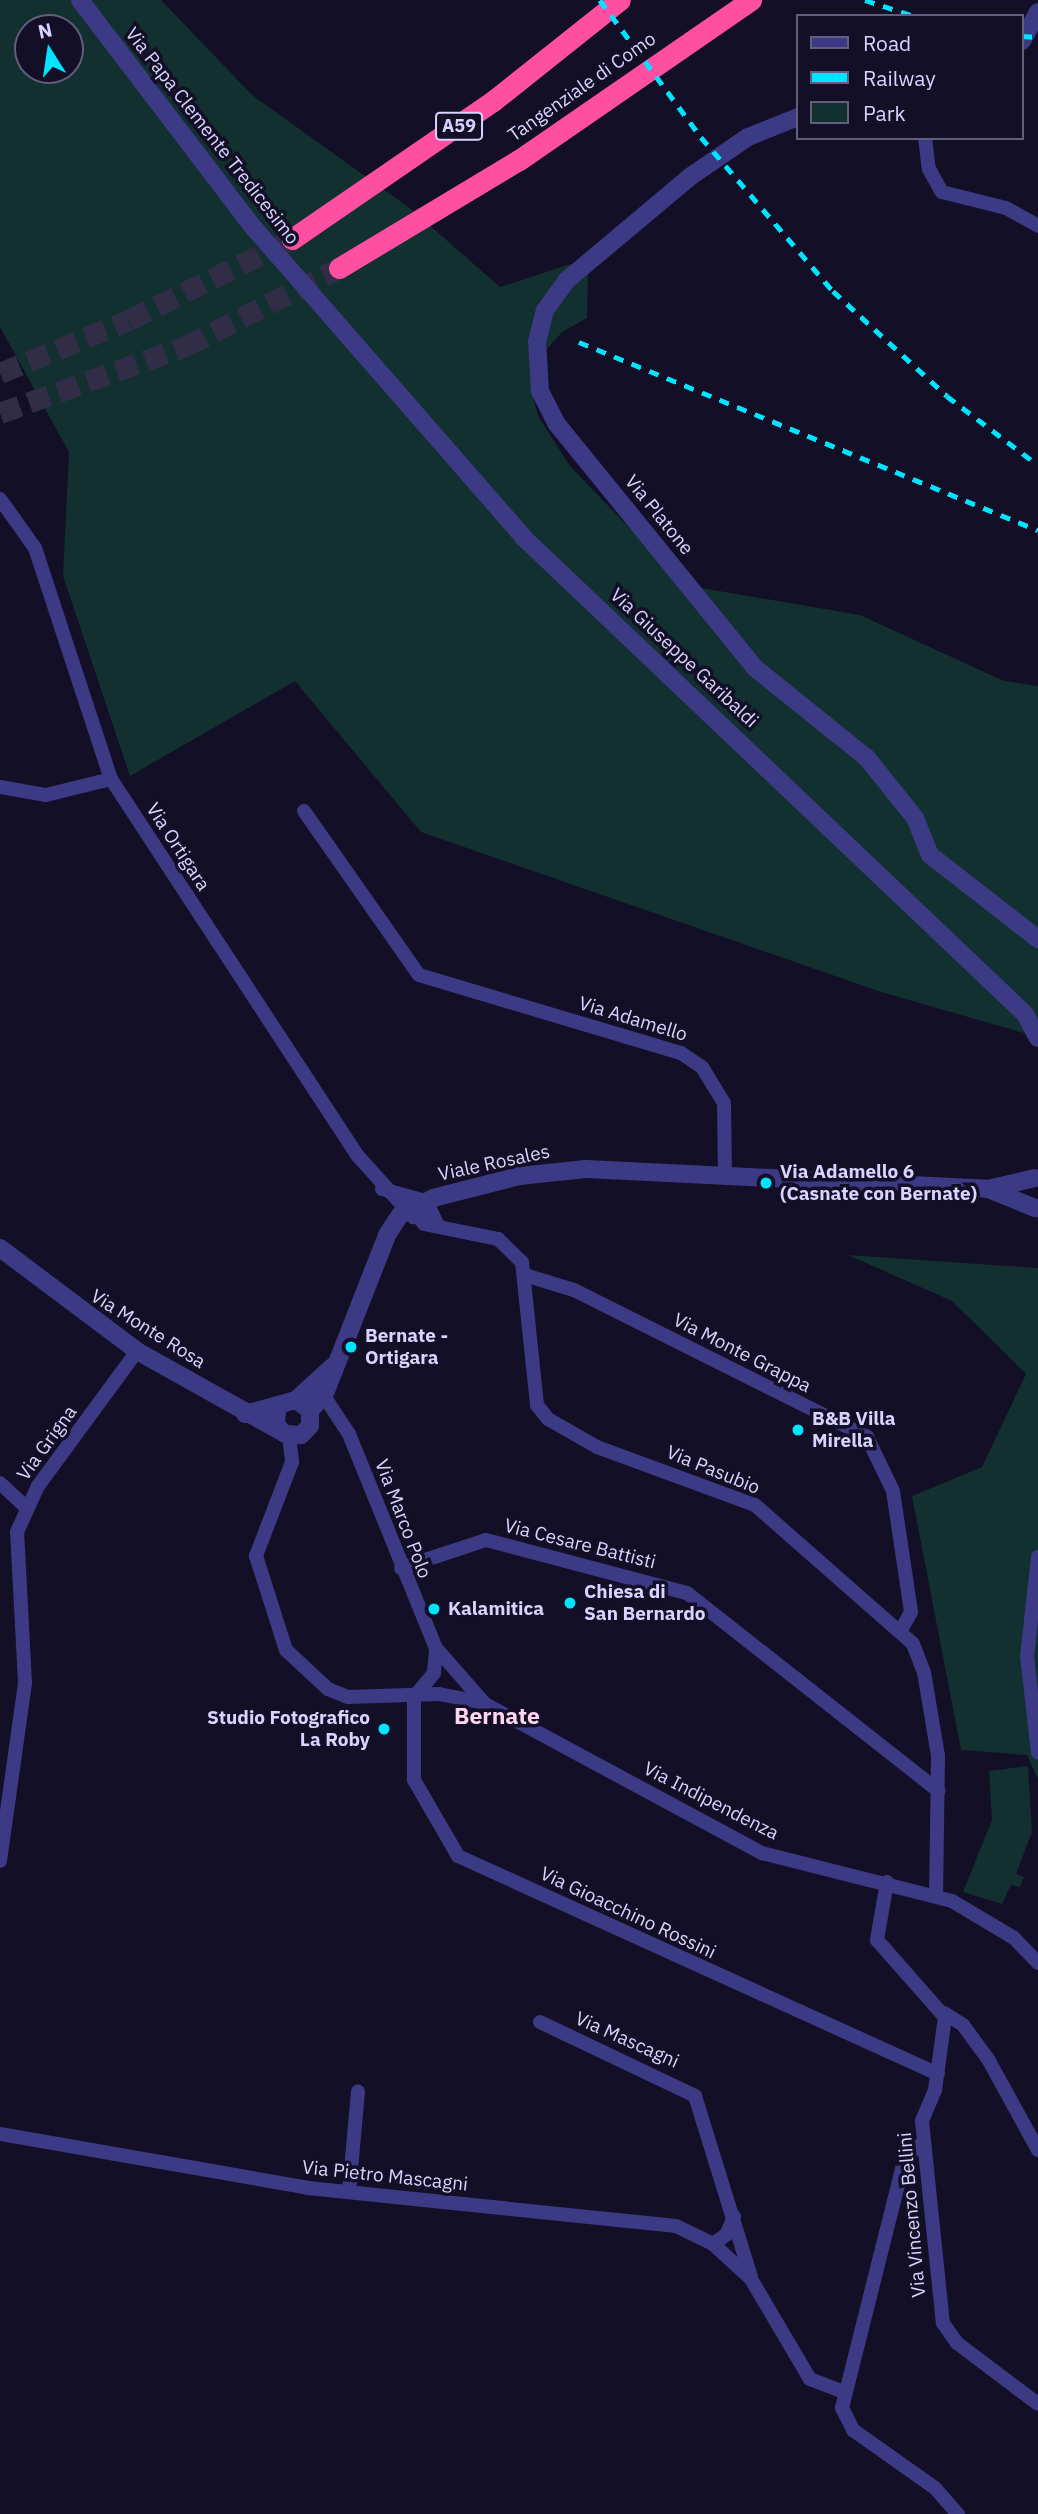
<!DOCTYPE html>
<html>
<head>
<meta charset="utf-8">
<style>
	body { margin:0 }
	#map { position:relative; width:1038px; height:2514px; overflow:hidden; background:#130f26; font-family:"IBM Plex Sans",sans-serif }
	div>[style] { position:absolute }
	.green>* { inset:0; background:#12302f }
	.motorway-tunnel>* { height:21px; margin-top:-10.5px; transform-origin:0; background:repeating-linear-gradient(90deg,#312d47 0 21px,transparent 0 31px) }
	.minor>* { height:14px; margin:-7px; padding:0 7px; transform-origin:7px; border-radius:7px; background:#3d3a85 }
	.tertiary>* { height:18px; margin:-9px; padding:0 9px; transform-origin:9px; border-radius:9px; background:#3d3a85 }
	.motorway>* { height:21px; margin:-10.5px; padding:0 10.5px; transform-origin:10.5px; border-radius:10.5px; background:#ff4fa3 }
	.rail>* { height:4.5px; margin-top:-2.25px; transform-origin:0; background:repeating-linear-gradient(90deg,#00e5ff 0 10px,transparent 0 19px) }
	.dots>* { width:19px; height:19px; translate:-50% -50%; box-sizing:border-box; border:4px solid #130f26; border-radius:50% }
	span { translate:-50% -50%; white-space:nowrap; text-align:center; line-height:1.15; -webkit-text-stroke:7px #130f26; paint-order:stroke }
	.shield-label span { padding:2px 5px; background:#130f26; border:2px solid; border-radius:5px; -webkit-text-stroke-width:0 }
	.shield-label { font-size:18px; color:#d9d4ff; font-weight:700 }
	.street-label { font-size:19px; color:#d9d4ff }
	.poi-label { font-size:19px; color:#d9d4ff; font-weight:700 }
	.left { translate:0 -50%; text-align:left }
	.right { translate:-100% -50%; text-align:right }
	.quarter-label { font-size:23px; color:#ffd6f0; font-weight:700 }
	.legend { position:absolute; left:796px; top:14px; width:228px; height:126px; box-sizing:border-box; background:#130f26; border:2px solid #625e7d; margin:0; padding:9px 12px; list-style:none; font-size:21px; color:#d9d4ff }
	.legend li { display:flex; align-items:center; gap:14px; height:35px }
	.legend b { width:35px; border:2px solid #625e7d }
	.north { position:absolute; left:14px; top:14px; width:70px; height:70px; box-sizing:border-box; background:#130f26; border:2px solid #625e7d; border-radius:50%; rotate:348deg; font-size:19px; font-weight:700; line-height:28px; text-align:center; color:#d9d4ff }
	.north::after { content:''; display:block; margin:auto; width:24px; height:32px; background:#00e5ff; clip-path:polygon(50% 0,100% 100%,50% 72%,0 100%) }
</style>
</head>
<body>
<div id="map">
	<div class="green">
		<div style="clip-path:polygon(evenodd,0 0,161px 0,252px 95px,411px 209px,500px 287px,580px 261px,588px 274px,587px 318px,562px 332px,540px 357px,531px 387px,538px 416px,570px 466px,684px 585px,860px 615px,1004px 681px,1038px 686px,1038px 1037px,881px 992px,421px 832px,295px 681px,130px 776px,63px 576px,69px 452px,0 327px,0 0,28px 28px,70px 28px,70px 70px,28px 70px,28px 28px)"></div>
		<div style="clip-path:polygon(848px 1255px,1038px 1268px,1038px 1780px,1027px 1755px,961px 1750px,912px 1496px,982px 1467px,1026px 1374px,952px 1301px)"></div>
		<div style="clip-path:polygon(1028px 1766px,1032px 1832px,1016px 1874px,1024px 1877px,1020px 1887px,1011px 1885px,1002px 1904px,963px 1892px,992px 1820px,989px 1771px)"></div>
	</div>
	<div class="motorway-tunnel">
		<div style="left:0;top:373px;width:139px;rotate:-22.3deg"></div>
		<div style="left:129px;top:320px;width:182px;rotate:-26.4deg"></div>
		<div style="left:0;top:413px;width:198px;rotate:-19.8deg"></div>
		<div style="left:186px;top:346px;width:172px;rotate:-27deg"></div>
	</div>
	<div class="minor">
		<div style="left:925px;top:138px;width:31px;rotate:83deg"></div>
		<div style="left:929px;top:169px;width:26px;rotate:61deg"></div>
		<div style="left:942px;top:192px;width:66px;rotate:14deg"></div>
		<div style="left:1006px;top:208px;width:37px;rotate:29deg"></div>
		<div style="left:0;top:499px;width:60px;rotate:54.5deg"></div>
		<div style="left:35px;top:548px;width:243px;rotate:71.8deg"></div>
		<div style="left:111px;top:779px;width:449px;rotate:56.8deg"></div>
		<div style="left:357px;top:1155px;width:84px;rotate:47.9deg"></div>
		<div style="left:0;top:787px;width:47px;rotate:9.9deg"></div>
		<div style="left:46px;top:795px;width:67px;rotate:-13.8deg"></div>
		<div style="left:304px;top:811px;width:200px;rotate:55deg"></div>
		<div style="left:419px;top:975px;width:273px;rotate:16.6deg"></div>
		<div style="left:681px;top:1053px;width:25px;rotate:34deg"></div>
		<div style="left:702px;top:1067px;width:42px;rotate:58.6deg"></div>
		<div style="left:724px;top:1103px;width:75px;rotate:89.2deg"></div>
		<div style="left:382px;top:1189px;width:46px;rotate:15.3deg"></div>
		<div style="left:426px;top:1201px;width:28px;rotate:64deg"></div>
		<div style="left:412px;top:1209px;width:19px;rotate:51deg"></div>
		<div style="left:424px;top:1224px;width:76px;rotate:11.5deg"></div>
		<div style="left:498px;top:1239px;width:33px;rotate:44deg"></div>
		<div style="left:522px;top:1262px;width:144px;rotate:84deg"></div>
		<div style="left:537px;top:1405px;width:18px;rotate:52deg"></div>
		<div style="left:548px;top:1419px;width:56px;rotate:29.7deg"></div>
		<div style="left:597px;top:1447px;width:168px;rotate:20.2deg"></div>
		<div style="left:755px;top:1505px;width:210px;rotate:41.3deg"></div>
		<div style="left:913px;top:1644px;width:30px;rotate:69deg"></div>
		<div style="left:924px;top:1672px;width:85px;rotate:80.5deg"></div>
		<div style="left:938px;top:1756px;width:138px;rotate:90.8deg"></div>
		<div style="left:528px;top:1276px;width:48px;rotate:16.9deg"></div>
		<div style="left:574px;top:1290px;width:328px;rotate:26.6deg"></div>
		<div style="left:867px;top:1437px;width:60px;rotate:64.3deg"></div>
		<div style="left:893px;top:1491px;width:122px;rotate:81.5deg"></div>
		<div style="left:911px;top:1612px;width:21px;rotate:119deg"></div>
		<div style="left:324px;top:1396px;width:45px;rotate:56.7deg"></div>
		<div style="left:349px;top:1434px;width:231px;rotate:67.9deg"></div>
		<div style="left:436px;top:1648px;width:74px;rotate:48.8deg"></div>
		<div style="left:485px;top:1704px;width:315px;rotate:28.3deg"></div>
		<div style="left:762px;top:1853px;width:196px;rotate:14.2deg"></div>
		<div style="left:952px;top:1901px;width:72px;rotate:30.8deg"></div>
		<div style="left:1014px;top:1938px;width:35px;rotate:46deg"></div>
		<div style="left:289px;top:1436px;width:26px;rotate:83deg"></div>
		<div style="left:292px;top:1462px;width:101px;rotate:111deg"></div>
		<div style="left:256px;top:1556px;width:99px;rotate:72.3deg"></div>
		<div style="left:286px;top:1650px;width:57px;rotate:42.9deg"></div>
		<div style="left:328px;top:1689px;width:22px;rotate:22deg"></div>
		<div style="left:348px;top:1697px;width:91px;rotate:-1.9deg"></div>
		<div style="left:439px;top:1694px;width:42px;rotate:11deg"></div>
		<div style="left:0;top:1483px;width:35px;rotate:43deg"></div>
		<div style="left:1038px;top:1557px;width:100px;rotate:96.3deg"></div>
		<div style="left:1027px;top:1656px;width:97px;rotate:83.5deg"></div>
		<div style="left:401px;top:1568px;width:89px;rotate:-18.2deg"></div>
		<div style="left:486px;top:1540px;width:208px;rotate:14.8deg"></div>
		<div style="left:687px;top:1593px;width:320px;rotate:38.2deg"></div>
		<div style="left:414px;top:1697px;width:83px;rotate:90deg"></div>
		<div style="left:414px;top:1780px;width:88px;rotate:59.9deg"></div>
		<div style="left:458px;top:1856px;width:527px;rotate:24.43deg"></div>
		<div style="left:414px;top:1697px;width:31px;rotate:-50deg"></div>
		<div style="left:434px;top:1673px;width:25px;rotate:-85deg"></div>
		<div style="left:0;top:1861px;width:180px;rotate:-82deg"></div>
		<div style="left:25px;top:1683px;width:151px;rotate:-93deg"></div>
		<div style="left:17px;top:1532px;width:51px;rotate:-65.5deg"></div>
		<div style="left:38px;top:1486px;width:167px;rotate:-53.7deg"></div>
		<div style="left:887px;top:1882px;width:59px;rotate:99.8deg"></div>
		<div style="left:877px;top:1940px;width:103px;rotate:48.6deg"></div>
		<div style="left:945px;top:2017px;width:74px;rotate:97.8deg"></div>
		<div style="left:935px;top:2090px;width:34px;rotate:113deg"></div>
		<div style="left:922px;top:2121px;width:203px;rotate:84.1deg"></div>
		<div style="left:943px;top:2323px;width:24px;rotate:55deg"></div>
		<div style="left:957px;top:2343px;width:101px;rotate:37deg"></div>
		<div style="left:944px;top:2013px;width:22px;rotate:32deg"></div>
		<div style="left:963px;top:2025px;width:42px;rotate:53.7deg"></div>
		<div style="left:988px;top:2059px;width:104px;rotate:61.2deg"></div>
		<div style="left:540px;top:2022px;width:172px;rotate:25.5deg"></div>
		<div style="left:695px;top:2096px;width:189px;rotate:72.8deg"></div>
		<div style="left:0;top:2134px;width:313px;rotate:9.9deg"></div>
		<div style="left:308px;top:2188px;width:370px;rotate:5.9deg"></div>
		<div style="left:676px;top:2226px;width:41px;rotate:25.9deg"></div>
		<div style="left:713px;top:2244px;width:52px;rotate:42.6deg"></div>
		<div style="left:751px;top:2279px;width:116px;rotate:59.5deg"></div>
		<div style="left:810px;top:2379px;width:34px;rotate:21deg"></div>
		<div style="left:924px;top:2142px;width:24px;rotate:142deg"></div>
		<div style="left:905px;top:2157px;width:259px;rotate:104.1deg"></div>
		<div style="left:842px;top:2408px;width:25px;rotate:63deg"></div>
		<div style="left:853px;top:2430px;width:100px;rotate:35.3deg"></div>
		<div style="left:935px;top:2488px;width:35px;rotate:49deg"></div>
		<div style="left:349px;top:2192px;width:101px;rotate:-84.9deg"></div>
		<div style="left:713px;top:2244px;width:16px;rotate:-35deg"></div>
		<div style="left:726px;top:2235px;width:20px;rotate:-66deg"></div>
	</div>
	<div class="tertiary">
		<div style="left:80px;top:0;width:285px;rotate:52.7deg"></div>
		<div style="left:253px;top:227px;width:413px;rotate:48.9deg"></div>
		<div style="left:524px;top:538px;width:691px;rotate:43.53deg"></div>
		<div style="left:1025px;top:1014px;width:27px;rotate:62deg"></div>
		<div style="left:1022px;top:41px;width:33px;rotate:-61deg"></div>
		<div style="left:798px;top:117px;width:54px;rotate:158.2deg"></div>
		<div style="left:748px;top:137px;width:69px;rotate:145.6deg"></div>
		<div style="left:691px;top:176px;width:162px;rotate:140deg"></div>
		<div style="left:567px;top:280px;width:37px;rotate:126deg"></div>
		<div style="left:545px;top:310px;width:32px;rotate:104deg"></div>
		<div style="left:537px;top:341px;width:50px;rotate:86.6deg"></div>
		<div style="left:540px;top:391px;width:36px;rotate:63deg"></div>
		<div style="left:556px;top:423px;width:316px;rotate:50.9deg"></div>
		<div style="left:755px;top:668px;width:144px;rotate:38.8deg"></div>
		<div style="left:867px;top:758px;width:77px;rotate:51.3deg"></div>
		<div style="left:915px;top:818px;width:40px;rotate:68deg"></div>
		<div style="left:930px;top:855px;width:137px;rotate:37.9deg"></div>
		<div style="left:988px;top:1189px;width:51px;rotate:22deg"></div>
		<div style="left:0;top:1248px;width:171px;rotate:36.9deg"></div>
		<div style="left:137px;top:1351px;width:166px;rotate:29.2deg"></div>
		<div style="left:296px;top:1400px;width:49px;rotate:-42.5deg"></div>
		<div style="left:310px;top:1410px;width:20px;rotate:-45deg"></div>
		<div style="left:324px;top:1396px;width:173px;rotate:-68.6deg"></div>
		<div style="left:387px;top:1235px;width:24px;rotate:-57deg"></div>
		<div style="left:400px;top:1215px;width:37px;rotate:-27deg"></div>
		<div style="left:433px;top:1198px;width:89px;rotate:-14.3deg"></div>
		<div style="left:519px;top:1176px;width:67px;rotate:-6deg"></div>
		<div style="left:586px;top:1169px;width:402px;rotate:2.8deg"></div>
		<div style="left:988px;top:1189px;width:48px;rotate:-13.2deg"></div>
		<div style="left:245px;top:1414px;width:53px;rotate:-15.4deg"></div>
		<div style="left:296px;top:1400px;width:17px;rotate:36deg"></div>
		<div style="left:310px;top:1410px;width:16px;rotate:90deg"></div>
		<div style="left:310px;top:1426px;width:13px;rotate:135deg"></div>
		<div style="left:301px;top:1435px;width:16px;rotate:-176deg"></div>
		<div style="left:285px;top:1434px;width:13px;rotate:-135deg"></div>
		<div style="left:276px;top:1425px;width:16px;rotate:-86deg"></div>
	</div>
	<div class="motorway">
		<div style="left:292px;top:239px;width:244px;rotate:-34.5deg"></div>
		<div style="left:493px;top:101px;width:162px;rotate:-38.5deg"></div>
		<div style="left:339px;top:268px;width:210px;rotate:-31deg"></div>
		<div style="left:519px;top:160px;width:282px;rotate:-34.6deg"></div>
	</div>
	<div class="rail">
		<div style="left:600px;top:0;width:170px;rotate:53.6deg"></div>
		<div style="left:701px;top:137px;width:203px;rotate:49.4deg"></div>
		<div style="left:833px;top:291px;width:155px;rotate:42.6deg"></div>
		<div style="left:947px;top:396px;width:114px;rotate:37.2deg"></div>
		<div style="left:865px;top:0;width:52px;rotate:18.1deg"></div>
		<div style="left:1022px;top:36px;width:16px;rotate:4deg"></div>
		<div style="left:579px;top:342px;width:496px;rotate:22.3deg"></div>
	</div>
	<div class="dots">
		<div style="left:766px;top:1183px;background:#00e5ff"></div>
		<div style="left:351px;top:1347px;background:#00e5ff"></div>
		<div style="left:798px;top:1430px;background:#00e5ff"></div>
		<div style="left:570px;top:1603px;background:#00e5ff"></div>
		<div style="left:434px;top:1609px;background:#00e5ff"></div>
		<div style="left:384px;top:1729px;background:#00e5ff"></div>
	</div>
	<div class="shield-label">
		<span style="left:459px;top:126px">A59</span>
	</div>
	<div class="street-label">
		<span style="left:582px;top:87px;rotate:-35deg">Tangenziale di Como</span>
		<span style="left:212px;top:136px;rotate:52deg">Via Papa Clemente Tredicesimo</span>
		<span style="left:659px;top:515px;rotate:51deg">Via Platone</span>
		<span style="left:684px;top:658px;rotate:43deg">Via Giuseppe Garibaldi</span>
		<span style="left:178px;top:847px;rotate:57deg">Via Ortigara</span>
		<span style="left:633px;top:1019px;rotate:17deg">Via Adamello</span>
		<span style="left:494px;top:1163px;rotate:-12deg">Viale Rosales</span>
		<span style="left:148px;top:1329px;rotate:32deg">Via Monte Rosa</span>
		<span style="left:742px;top:1353px;rotate:27deg">Via Monte Grappa</span>
		<span style="left:47px;top:1443px;rotate:-54deg">Via Grigna</span>
		<span style="left:713px;top:1470px;rotate:22deg">Via Pasubio</span>
		<span style="left:403px;top:1519px;rotate:69deg">Via Marco Polo</span>
		<span style="left:580px;top:1544px;rotate:14deg">Via Cesare Battisti</span>
		<span style="left:711px;top:1801px;rotate:27deg">Via Indipendenza</span>
		<span style="left:628px;top:1913px;rotate:25deg">Via Gioacchino Rossini</span>
		<span style="left:627px;top:2040px;rotate:24deg">Via Mascagni</span>
		<span style="left:385px;top:2176px;rotate:6deg">Via Pietro Mascagni</span>
		<span style="left:912px;top:2215px;rotate:-95deg">Via Vincenzo Bellini</span>
	</div>
	<div class="poi-label">
		<span class="left" style="left:780px;top:1183px">Via Adamello 6<br>(Casnate con Bernate)</span>
		<span class="left" style="left:365px;top:1347px">Bernate -<br>Ortigara</span>
		<span class="left" style="left:812px;top:1430px">B&amp;B Villa<br>Mirella</span>
		<span class="left" style="left:584px;top:1603px">Chiesa di<br>San Bernardo</span>
		<span class="left" style="left:448px;top:1609px">Kalamitica</span>
		<span class="right" style="left:370px;top:1729px">Studio Fotografico<br>La Roby</span>
	</div>
	<div class="quarter-label">
		<span style="left:497px;top:1715px">Bernate</span>
	</div>
	<ul class="legend">
	<li><b style="height:9px;background:#3d3a85"></b>Road</li>
	<li><b style="height:9px;background:#00e5ff"></b>Railway</li>
	<li><b style="height:19px;background:#12302f"></b>Park</li>
	</ul>
	<div class="north">N</div>
</div>
</body>
</html>
